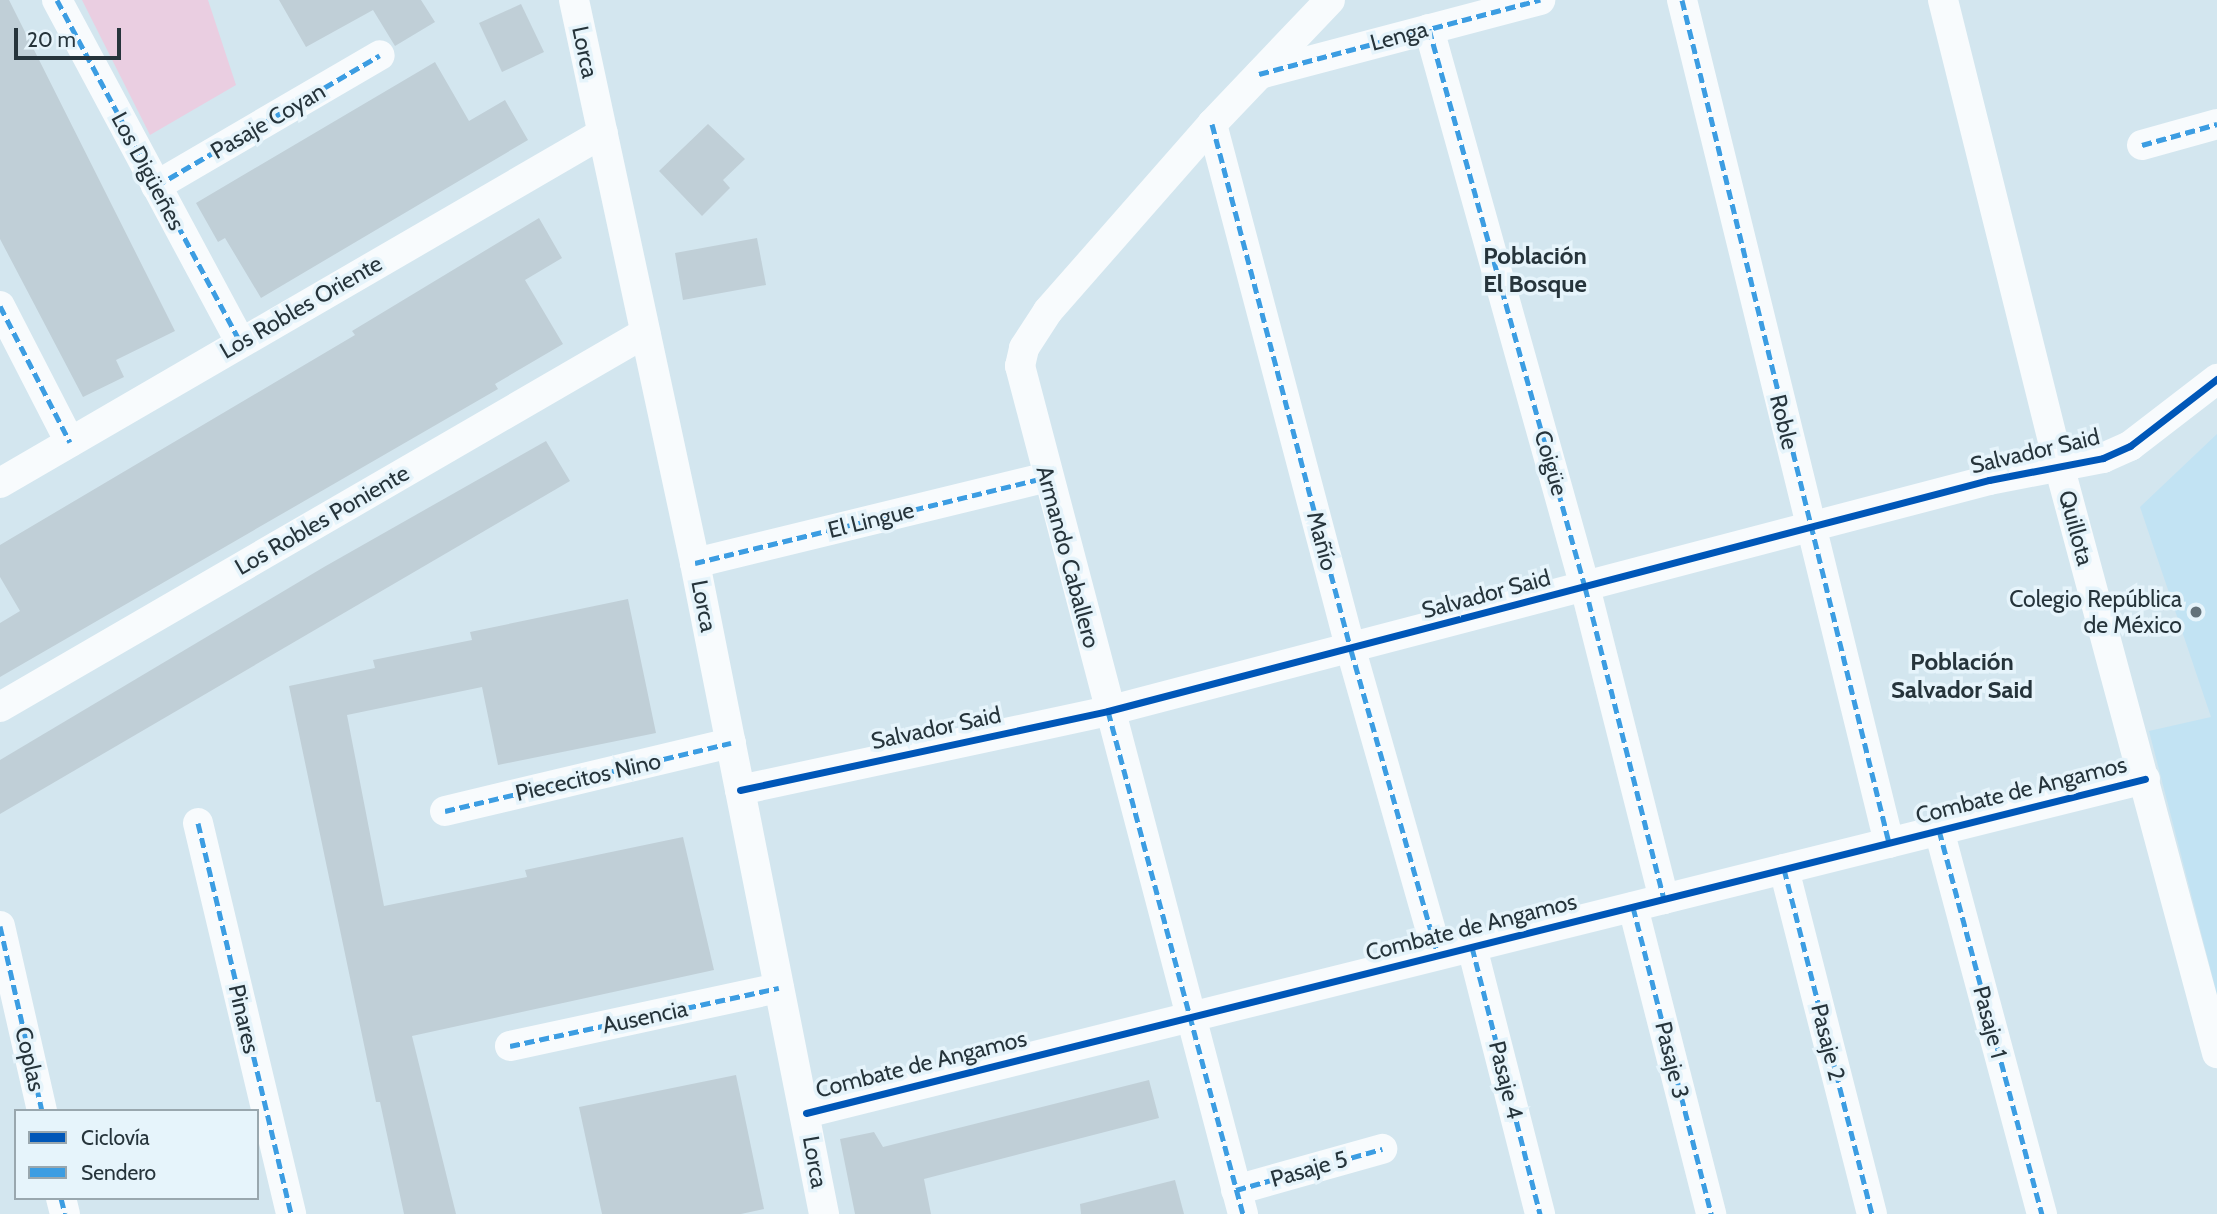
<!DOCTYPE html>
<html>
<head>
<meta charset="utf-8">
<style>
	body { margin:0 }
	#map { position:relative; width:2217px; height:1214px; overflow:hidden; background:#d3e6ef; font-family:Cabin,sans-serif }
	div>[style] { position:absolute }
	.built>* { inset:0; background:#c2e3f3 }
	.green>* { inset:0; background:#eacee1 }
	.building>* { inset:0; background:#c0cfd7 }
	.minor>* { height:30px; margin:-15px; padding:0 15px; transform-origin:15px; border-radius:15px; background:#f8fbfd }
	.quiet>* { height:5px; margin-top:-2.5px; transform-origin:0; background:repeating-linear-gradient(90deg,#3c9de2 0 10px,transparent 0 15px) }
	.cycleway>* { height:7px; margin:-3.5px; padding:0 3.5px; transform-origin:3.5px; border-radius:3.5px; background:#0057b8 }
	.dots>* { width:19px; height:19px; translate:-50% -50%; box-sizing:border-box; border:4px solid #e6f4fb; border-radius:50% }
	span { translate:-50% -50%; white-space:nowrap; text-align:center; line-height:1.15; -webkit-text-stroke:7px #e6f4fb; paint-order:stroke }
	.street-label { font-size:23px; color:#26343b }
	.poi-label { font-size:23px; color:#26343b }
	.right { translate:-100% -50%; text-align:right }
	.neighbourhood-label { font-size:24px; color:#26343b; font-weight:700 }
	.legend { position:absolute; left:14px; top:1109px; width:245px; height:91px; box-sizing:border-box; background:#e6f4fb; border:2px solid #99a7ae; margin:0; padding:9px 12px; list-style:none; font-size:21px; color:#26343b }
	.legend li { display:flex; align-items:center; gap:14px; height:35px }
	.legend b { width:35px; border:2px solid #99a7ae }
	.scale { position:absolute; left:14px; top:28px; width:107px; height:32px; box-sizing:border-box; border:4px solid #26343b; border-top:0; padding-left:9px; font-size:21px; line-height:24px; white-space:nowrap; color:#26343b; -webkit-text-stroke:5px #e6f4fb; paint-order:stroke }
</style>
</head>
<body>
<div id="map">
	<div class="built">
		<div style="clip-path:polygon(2217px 434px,2217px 994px,2149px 731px,2211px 717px,2140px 507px)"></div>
	</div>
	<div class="green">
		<div style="clip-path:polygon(82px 0,208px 0,236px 85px,150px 135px)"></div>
	</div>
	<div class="building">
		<div style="clip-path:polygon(0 0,9px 0,175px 331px,116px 360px,124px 377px,83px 397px,0 239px)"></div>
		<div style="clip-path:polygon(279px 0,421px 0,435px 22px,395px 46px,373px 10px,306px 47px)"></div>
		<div style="clip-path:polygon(521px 4px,544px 52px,502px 72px,479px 23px)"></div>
		<div style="clip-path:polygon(435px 62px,469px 121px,505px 100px,528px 140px,261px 298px,225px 238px,218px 242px,196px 203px)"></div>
		<div style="clip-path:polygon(708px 124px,745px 159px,723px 180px,730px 188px,702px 216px,659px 171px)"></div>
		<div style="clip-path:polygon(539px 218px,562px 258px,525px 280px,563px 344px,495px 384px,498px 389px,0 677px,0 623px,20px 611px,0 577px,0 545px,355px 335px,352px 331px)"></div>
		<div style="clip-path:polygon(757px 238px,766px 285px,683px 300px,675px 253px)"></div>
		<div style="clip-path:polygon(546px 441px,570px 481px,0 814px,0 760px,324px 567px)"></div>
		<div style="clip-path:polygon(628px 599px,656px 733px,498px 765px,482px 687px,347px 715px,384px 906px,527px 877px,525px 870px,683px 837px,714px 970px,412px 1036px,456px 1214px,404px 1214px,380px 1102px,376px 1102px,289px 686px,375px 668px,373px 660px,472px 640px,470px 632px)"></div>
		<div style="clip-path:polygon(736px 1075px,764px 1209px,741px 1214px,602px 1214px,579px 1107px)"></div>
		<div style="clip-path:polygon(1149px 1080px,1159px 1118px,924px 1179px,931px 1214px,855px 1214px,840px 1139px,874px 1132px,883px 1147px)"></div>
		<div style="clip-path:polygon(1175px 1180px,1184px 1214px,1081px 1214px,1080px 1204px)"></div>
	</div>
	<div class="minor">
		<div style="left:57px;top:0;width:388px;rotate:61.8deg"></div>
		<div style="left:574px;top:0;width:576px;rotate:77.87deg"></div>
		<div style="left:695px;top:563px;width:664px;rotate:78.79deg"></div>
		<div style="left:1682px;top:0;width:868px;rotate:76.2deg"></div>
		<div style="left:1943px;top:0;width:483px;rotate:76deg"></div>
		<div style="left:2060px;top:469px;width:605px;rotate:74.95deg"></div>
		<div style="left:1429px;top:29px;width:579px;rotate:74.38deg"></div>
		<div style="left:1585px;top:587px;width:322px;rotate:75.8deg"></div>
		<div style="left:1260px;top:74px;width:290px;rotate:-14.8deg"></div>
		<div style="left:1212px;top:124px;width:544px;rotate:75.2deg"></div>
		<div style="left:1351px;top:650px;width:317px;rotate:74.1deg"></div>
		<div style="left:2142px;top:145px;width:78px;rotate:-15.6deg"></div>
		<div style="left:156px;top:186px;width:259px;rotate:-30.3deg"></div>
		<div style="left:0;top:306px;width:153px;rotate:62.8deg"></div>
		<div style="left:0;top:483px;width:697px;rotate:-30.13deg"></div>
		<div style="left:695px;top:563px;width:362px;rotate:-13.7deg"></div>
		<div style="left:0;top:707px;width:746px;rotate:-30.11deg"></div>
		<div style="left:740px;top:790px;width:376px;rotate:-12.1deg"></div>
		<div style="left:1108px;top:711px;width:911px;rotate:-14.69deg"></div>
		<div style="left:1989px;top:480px;width:116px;rotate:-10.9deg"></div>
		<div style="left:2103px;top:458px;width:30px;rotate:-24deg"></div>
		<div style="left:2130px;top:446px;width:110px;rotate:-37.6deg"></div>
		<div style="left:445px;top:811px;width:294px;rotate:-13.4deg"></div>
		<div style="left:198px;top:823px;width:402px;rotate:76.6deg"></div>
		<div style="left:1939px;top:830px;width:398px;rotate:75deg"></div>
		<div style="left:1784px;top:869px;width:356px;rotate:75.7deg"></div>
		<div style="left:1633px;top:907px;width:317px;rotate:75.7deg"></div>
		<div style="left:0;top:926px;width:190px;rotate:77.2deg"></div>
		<div style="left:1472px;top:947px;width:276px;rotate:75.7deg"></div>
		<div style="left:510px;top:1046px;width:275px;rotate:-12.2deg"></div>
		<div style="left:806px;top:1113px;width:1380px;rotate:-14.01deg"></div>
		<div style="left:1236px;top:1190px;width:152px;rotate:-15.7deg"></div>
		<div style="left:61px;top:1198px;width:16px;rotate:76deg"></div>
		<div style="left:1243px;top:1214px;width:877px;rotate:-104.73deg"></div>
		<div style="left:1020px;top:366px;width:18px;rotate:-77deg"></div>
		<div style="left:1024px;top:348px;width:44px;rotate:-57deg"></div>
		<div style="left:1048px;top:311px;width:249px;rotate:-48.7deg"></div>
		<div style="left:1212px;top:124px;width:171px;rotate:-46.4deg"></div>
	</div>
	<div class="quiet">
		<div style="left:57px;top:0;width:388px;rotate:61.8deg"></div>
		<div style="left:1682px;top:0;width:868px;rotate:76.2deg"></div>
		<div style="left:1429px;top:29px;width:579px;rotate:74.38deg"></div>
		<div style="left:1585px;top:587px;width:322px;rotate:75.8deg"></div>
		<div style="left:1259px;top:74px;width:291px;rotate:-14.8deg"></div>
		<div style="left:1212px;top:124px;width:544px;rotate:75.2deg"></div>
		<div style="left:1351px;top:650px;width:317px;rotate:74.1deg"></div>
		<div style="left:2142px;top:145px;width:78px;rotate:-15.6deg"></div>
		<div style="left:156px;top:186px;width:259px;rotate:-30.3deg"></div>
		<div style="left:0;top:306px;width:153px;rotate:62.8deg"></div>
		<div style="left:695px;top:563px;width:362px;rotate:-13.7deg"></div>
		<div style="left:1108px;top:711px;width:521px;rotate:74.98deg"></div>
		<div style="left:445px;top:811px;width:294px;rotate:-13.4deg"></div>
		<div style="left:198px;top:823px;width:402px;rotate:76.6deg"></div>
		<div style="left:1939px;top:830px;width:398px;rotate:75deg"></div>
		<div style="left:1784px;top:869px;width:356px;rotate:75.7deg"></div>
		<div style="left:1633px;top:907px;width:317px;rotate:75.7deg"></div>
		<div style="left:0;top:926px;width:190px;rotate:77.2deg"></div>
		<div style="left:1472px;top:947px;width:276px;rotate:75.7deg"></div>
		<div style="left:510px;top:1046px;width:275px;rotate:-12.2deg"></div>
		<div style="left:1236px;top:1190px;width:152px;rotate:-15.7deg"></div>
		<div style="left:61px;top:1198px;width:16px;rotate:76deg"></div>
	</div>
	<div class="cycleway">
		<div style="left:740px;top:790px;width:376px;rotate:-12.1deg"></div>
		<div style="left:1108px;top:711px;width:911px;rotate:-14.69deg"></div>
		<div style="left:1989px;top:480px;width:116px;rotate:-10.9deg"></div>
		<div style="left:2103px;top:458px;width:30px;rotate:-24deg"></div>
		<div style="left:2130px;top:446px;width:110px;rotate:-37.6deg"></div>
		<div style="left:806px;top:1113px;width:1380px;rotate:-14.01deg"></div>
	</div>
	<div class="dots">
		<div style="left:2196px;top:612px;background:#63727a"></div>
	</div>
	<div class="street-label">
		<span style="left:1399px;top:36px;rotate:-15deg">Lenga</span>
		<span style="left:585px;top:52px;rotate:78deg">Lorca</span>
		<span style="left:268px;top:121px;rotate:-30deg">Pasaje Coyan</span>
		<span style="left:148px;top:171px;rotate:62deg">Los Digüeñes</span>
		<span style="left:301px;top:307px;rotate:-30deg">Los Robles Oriente</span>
		<span style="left:1784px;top:422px;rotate:76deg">Roble</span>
		<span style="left:2035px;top:451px;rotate:-13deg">Salvador Said</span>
		<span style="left:1551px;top:463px;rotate:74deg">Coigüe</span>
		<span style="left:322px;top:520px;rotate:-30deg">Los Robles Poniente</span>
		<span style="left:871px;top:520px;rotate:-14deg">El Lingue</span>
		<span style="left:2076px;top:528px;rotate:75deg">Quillota</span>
		<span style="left:1322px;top:541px;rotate:75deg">Mañío</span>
		<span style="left:1068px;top:557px;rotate:75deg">Armando Caballero</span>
		<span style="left:1486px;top:594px;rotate:-15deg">Salvador Said</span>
		<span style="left:704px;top:606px;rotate:79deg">Lorca</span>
		<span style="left:936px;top:728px;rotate:-12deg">Salvador Said</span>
		<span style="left:588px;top:777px;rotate:-13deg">Piececitos Nino</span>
		<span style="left:2021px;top:790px;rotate:-14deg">Combate de Angamos</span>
		<span style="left:1471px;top:927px;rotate:-14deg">Combate de Angamos</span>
		<span style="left:645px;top:1017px;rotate:-12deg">Ausencia</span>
		<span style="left:244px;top:1019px;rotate:77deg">Pinares</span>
		<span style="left:1990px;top:1022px;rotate:75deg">Pasaje 1</span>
		<span style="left:1828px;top:1042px;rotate:76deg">Pasaje 2</span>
		<span style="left:30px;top:1059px;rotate:77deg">Coplas</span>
		<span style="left:1672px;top:1060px;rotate:76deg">Pasaje 3</span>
		<span style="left:921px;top:1064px;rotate:-14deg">Combate de Angamos</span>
		<span style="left:1506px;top:1080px;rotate:76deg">Pasaje 4</span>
		<span style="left:815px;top:1162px;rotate:80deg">Lorca</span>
		<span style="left:1309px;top:1169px;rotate:-16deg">Pasaje 5</span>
	</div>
	<div class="poi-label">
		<span class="right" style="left:2182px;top:612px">Colegio República<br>de México</span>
	</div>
	<div class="neighbourhood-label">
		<span style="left:1535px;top:270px">Población<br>El Bosque</span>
		<span style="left:1962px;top:676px">Población<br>Salvador Said</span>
	</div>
	<ul class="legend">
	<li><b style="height:9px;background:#0057b8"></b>Ciclovía</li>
	<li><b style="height:9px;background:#3c9de2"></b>Sendero</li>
	</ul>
	<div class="scale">20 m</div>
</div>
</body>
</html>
